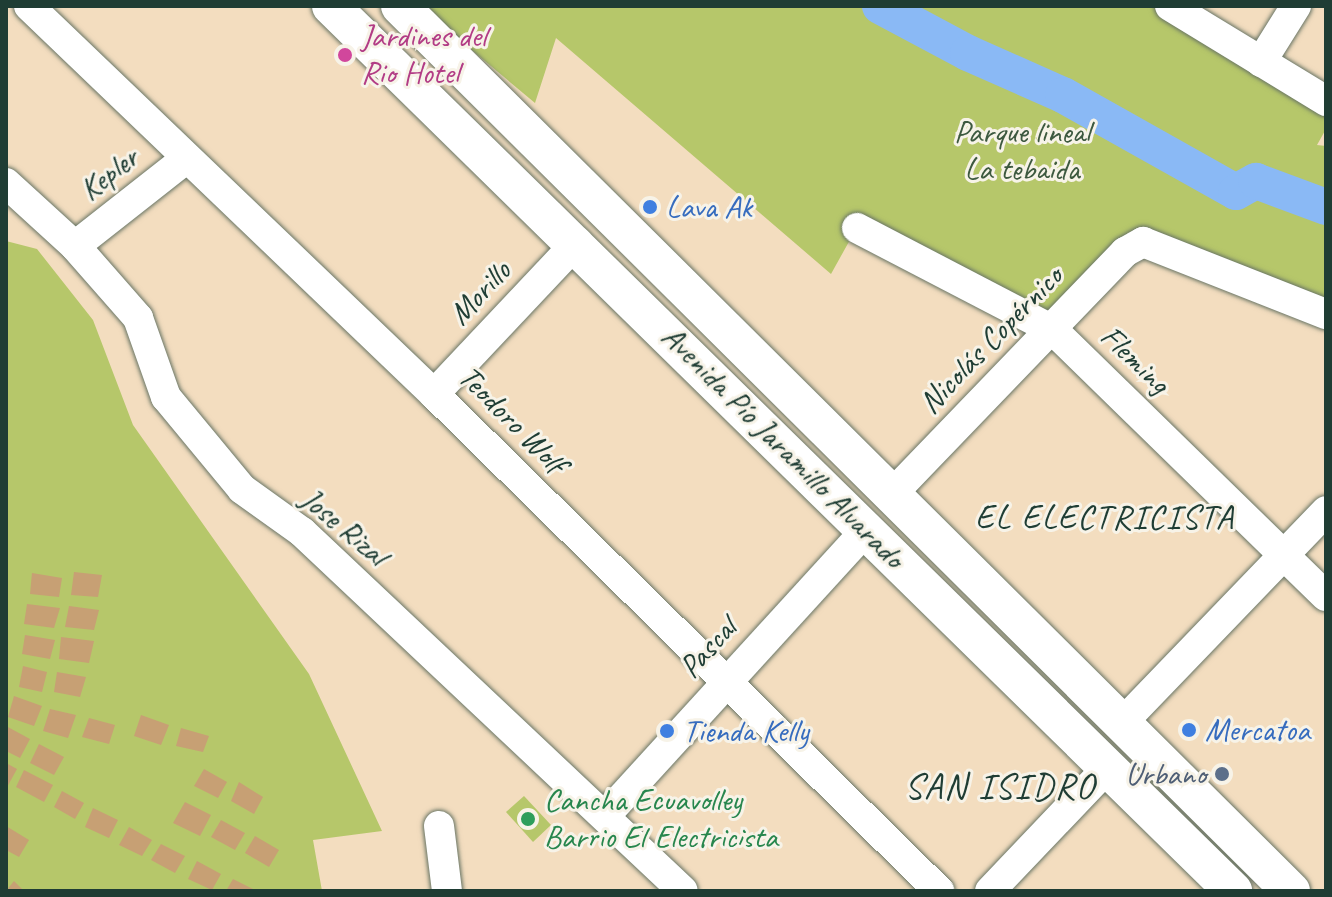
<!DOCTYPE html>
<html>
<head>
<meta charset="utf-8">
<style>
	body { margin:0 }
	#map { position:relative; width:1332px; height:897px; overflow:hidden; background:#f3ddbf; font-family:Caveat,sans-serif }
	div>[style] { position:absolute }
	.green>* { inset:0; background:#b6c76a }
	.river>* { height:36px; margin:-18px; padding:0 18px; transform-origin:18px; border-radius:18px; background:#8ab9f5 }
	.building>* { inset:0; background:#c7a074 }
	.roads { filter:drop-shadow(0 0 2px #697565) drop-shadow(0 0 2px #697565) }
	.minor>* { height:30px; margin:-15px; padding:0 15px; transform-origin:15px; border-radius:15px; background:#fff }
	.major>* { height:38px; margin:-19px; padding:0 19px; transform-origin:19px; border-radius:19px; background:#fff }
	.dots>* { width:22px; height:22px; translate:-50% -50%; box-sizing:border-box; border:4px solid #f7f3e8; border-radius:50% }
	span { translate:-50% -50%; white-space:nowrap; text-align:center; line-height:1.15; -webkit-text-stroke:6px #f7f3e8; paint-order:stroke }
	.hotel-label { font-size:32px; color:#b23c85 }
	.left { translate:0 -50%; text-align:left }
	.park-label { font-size:32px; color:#3d593f }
	.street-label { font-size:32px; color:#1f3d34 }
	.shop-label { font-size:32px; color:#366cbe }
	.service-label { font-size:32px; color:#4e5e75 }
	.right { translate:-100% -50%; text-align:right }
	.leisure-label { font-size:32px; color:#27864d }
	.neighbourhood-label { font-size:34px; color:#1f3d34; letter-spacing:2px }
	.quarter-label { font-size:36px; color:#1f3d34; letter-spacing:2px }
	.frame { position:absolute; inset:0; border:8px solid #1f3d34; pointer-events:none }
</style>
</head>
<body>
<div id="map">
	<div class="green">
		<div style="clip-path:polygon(419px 6px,1170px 6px,1326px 101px,1326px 129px,1317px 145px,1326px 146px,1326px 314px,1143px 242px,1053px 330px,856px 229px,831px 274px,556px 38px,535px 103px)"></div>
		<div style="clip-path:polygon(6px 241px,37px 249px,93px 320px,133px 425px,309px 674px,382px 831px,313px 840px,322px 891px,6px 891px)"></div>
		<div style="clip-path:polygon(524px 796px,551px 825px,533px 842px,506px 812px)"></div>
	</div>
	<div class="river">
		<div style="left:880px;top:6px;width:100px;rotate:28.1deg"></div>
		<div style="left:968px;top:53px;width:104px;rotate:23.9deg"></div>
		<div style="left:1063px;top:95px;width:198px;rotate:29.3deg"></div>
		<div style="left:1236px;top:192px;width:23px;rotate:-29deg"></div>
		<div style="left:1256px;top:181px;width:75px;rotate:20.4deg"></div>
	</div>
	<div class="building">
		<div style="clip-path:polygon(74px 572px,102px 575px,98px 597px,71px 595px)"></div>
		<div style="clip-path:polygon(32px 573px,62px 578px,59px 597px,30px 594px)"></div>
		<div style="clip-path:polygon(27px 604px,60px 608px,54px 628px,24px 624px)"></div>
		<div style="clip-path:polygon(69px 606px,99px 610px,94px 630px,65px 627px)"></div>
		<div style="clip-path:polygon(25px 635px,55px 640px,50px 659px,22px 654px)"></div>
		<div style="clip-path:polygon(61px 637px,94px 641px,89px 663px,59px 659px)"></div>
		<div style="clip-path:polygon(23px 666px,47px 672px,42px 692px,19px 687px)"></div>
		<div style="clip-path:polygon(57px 672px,86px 677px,80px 697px,54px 692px)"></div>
		<div style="clip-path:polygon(14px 696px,42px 706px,34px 726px,8px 717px)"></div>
		<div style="clip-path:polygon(50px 709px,76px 715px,68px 738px,43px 731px)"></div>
		<div style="clip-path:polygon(141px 715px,169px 725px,161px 745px,134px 736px)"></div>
		<div style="clip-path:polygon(89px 718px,115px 725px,109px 744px,82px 737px)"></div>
		<div style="clip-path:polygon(6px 726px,30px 739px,20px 758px,6px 751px)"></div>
		<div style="clip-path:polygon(181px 728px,209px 736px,203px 752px,176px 746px)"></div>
		<div style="clip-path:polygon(39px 744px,64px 757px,54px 775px,30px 763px)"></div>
		<div style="clip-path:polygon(6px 763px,17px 769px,6px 789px)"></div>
		<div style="clip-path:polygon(204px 769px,227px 782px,218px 798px,194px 786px)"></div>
		<div style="clip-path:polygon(24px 770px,53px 785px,44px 802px,16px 787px)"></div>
		<div style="clip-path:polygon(239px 782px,263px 797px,254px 814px,231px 801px)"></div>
		<div style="clip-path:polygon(62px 791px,84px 803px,75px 819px,54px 807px)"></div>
		<div style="clip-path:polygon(185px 802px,211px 815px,200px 836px,173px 823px)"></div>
		<div style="clip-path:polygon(93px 808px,118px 820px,109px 838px,85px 827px)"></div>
		<div style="clip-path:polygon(221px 820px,245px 833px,235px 850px,211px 837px)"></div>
		<div style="clip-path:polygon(6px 826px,29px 840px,19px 857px,6px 850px)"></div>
		<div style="clip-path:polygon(129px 827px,152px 840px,142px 856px,119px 845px)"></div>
		<div style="clip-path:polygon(255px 836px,279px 850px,269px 867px,245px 853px)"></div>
		<div style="clip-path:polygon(161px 844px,185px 856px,175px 873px,151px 860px)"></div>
		<div style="clip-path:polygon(197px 861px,221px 874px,212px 890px,188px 879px)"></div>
		<div style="clip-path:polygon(233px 879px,257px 891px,226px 891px)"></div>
		<div style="clip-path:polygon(14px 881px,24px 891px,6px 891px)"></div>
	</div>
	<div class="roads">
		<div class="minor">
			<div style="left:29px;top:6px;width:561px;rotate:43.77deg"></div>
			<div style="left:434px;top:394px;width:709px;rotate:44.54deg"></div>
			<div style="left:1170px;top:6px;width:183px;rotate:31.3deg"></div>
			<div style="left:1261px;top:62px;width:66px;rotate:-58deg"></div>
			<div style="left:6px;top:183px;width:93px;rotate:42.4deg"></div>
			<div style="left:75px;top:246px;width:96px;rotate:48.8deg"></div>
			<div style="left:138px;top:318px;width:84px;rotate:70.5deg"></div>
			<div style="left:166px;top:397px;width:119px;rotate:50.4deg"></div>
			<div style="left:242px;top:489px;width:74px;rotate:35.6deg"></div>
			<div style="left:302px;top:532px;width:523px;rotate:43.3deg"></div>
			<div style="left:857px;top:228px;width:221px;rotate:27.5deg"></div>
			<div style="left:1053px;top:330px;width:381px;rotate:44.3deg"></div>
			<div style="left:75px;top:246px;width:142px;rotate:-38.2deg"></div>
			<div style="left:434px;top:394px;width:209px;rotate:-46.7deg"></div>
			<div style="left:894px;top:492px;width:333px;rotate:-46.1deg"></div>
			<div style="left:1125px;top:252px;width:21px;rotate:-29deg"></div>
			<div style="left:1143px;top:242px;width:197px;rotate:21.5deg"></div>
			<div style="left:1124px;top:721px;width:291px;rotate:-46.1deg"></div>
			<div style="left:605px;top:816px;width:387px;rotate:-47.6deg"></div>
			<div style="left:439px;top:826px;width:65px;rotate:83deg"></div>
			<div style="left:990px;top:891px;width:170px;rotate:-46.4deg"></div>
		</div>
		<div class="major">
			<div style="left:331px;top:6px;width:1264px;rotate:44.45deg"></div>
			<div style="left:400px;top:6px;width:1256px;rotate:44.81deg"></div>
		</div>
	</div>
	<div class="dots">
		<div style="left:345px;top:55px;background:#d1479c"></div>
		<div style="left:650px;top:207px;background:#3f7fe0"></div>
		<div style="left:1189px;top:730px;background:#3f7fe0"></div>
		<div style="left:667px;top:731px;background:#3f7fe0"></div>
		<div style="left:1222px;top:774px;background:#5c6f8a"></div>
		<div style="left:528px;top:819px;background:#2e9e5b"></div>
	</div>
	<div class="hotel-label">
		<span class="left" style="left:361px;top:55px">Jardines del<br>Rio Hotel</span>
	</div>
	<div class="park-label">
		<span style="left:1022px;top:151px">Parque lineal<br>La tebaida</span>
	</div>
	<div class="street-label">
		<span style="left:109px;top:174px;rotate:-38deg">Kepler</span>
		<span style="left:480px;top:293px;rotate:-47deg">Morillo</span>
		<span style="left:991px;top:340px;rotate:-46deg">Nicolás Copérnico</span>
		<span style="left:1135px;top:360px;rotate:44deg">Fleming</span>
		<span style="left:512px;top:420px;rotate:45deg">Teodoro Wolf</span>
		<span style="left:783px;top:447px;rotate:45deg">Avenida Pío Jaramillo Alvarado</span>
		<span style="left:344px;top:527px;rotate:40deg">Jose Rizal</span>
		<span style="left:708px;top:648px;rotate:-48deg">Pascal</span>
	</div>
	<div class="shop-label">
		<span class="left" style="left:666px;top:207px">Lava Ak</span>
		<span class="left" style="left:1205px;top:730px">Mercatoa</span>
		<span class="left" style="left:683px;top:731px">Tienda Kelly</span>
	</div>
	<div class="service-label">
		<span class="right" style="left:1206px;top:774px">Urbano</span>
	</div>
	<div class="leisure-label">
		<span class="left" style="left:544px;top:819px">Cancha Ecuavolley<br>Barrio El Electricista</span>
	</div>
	<div class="neighbourhood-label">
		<span style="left:1105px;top:517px">EL ELECTRICISTA</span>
	</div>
	<div class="quarter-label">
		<span style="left:1000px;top:787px">SAN ISIDRO</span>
	</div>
	<div class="frame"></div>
</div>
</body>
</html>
